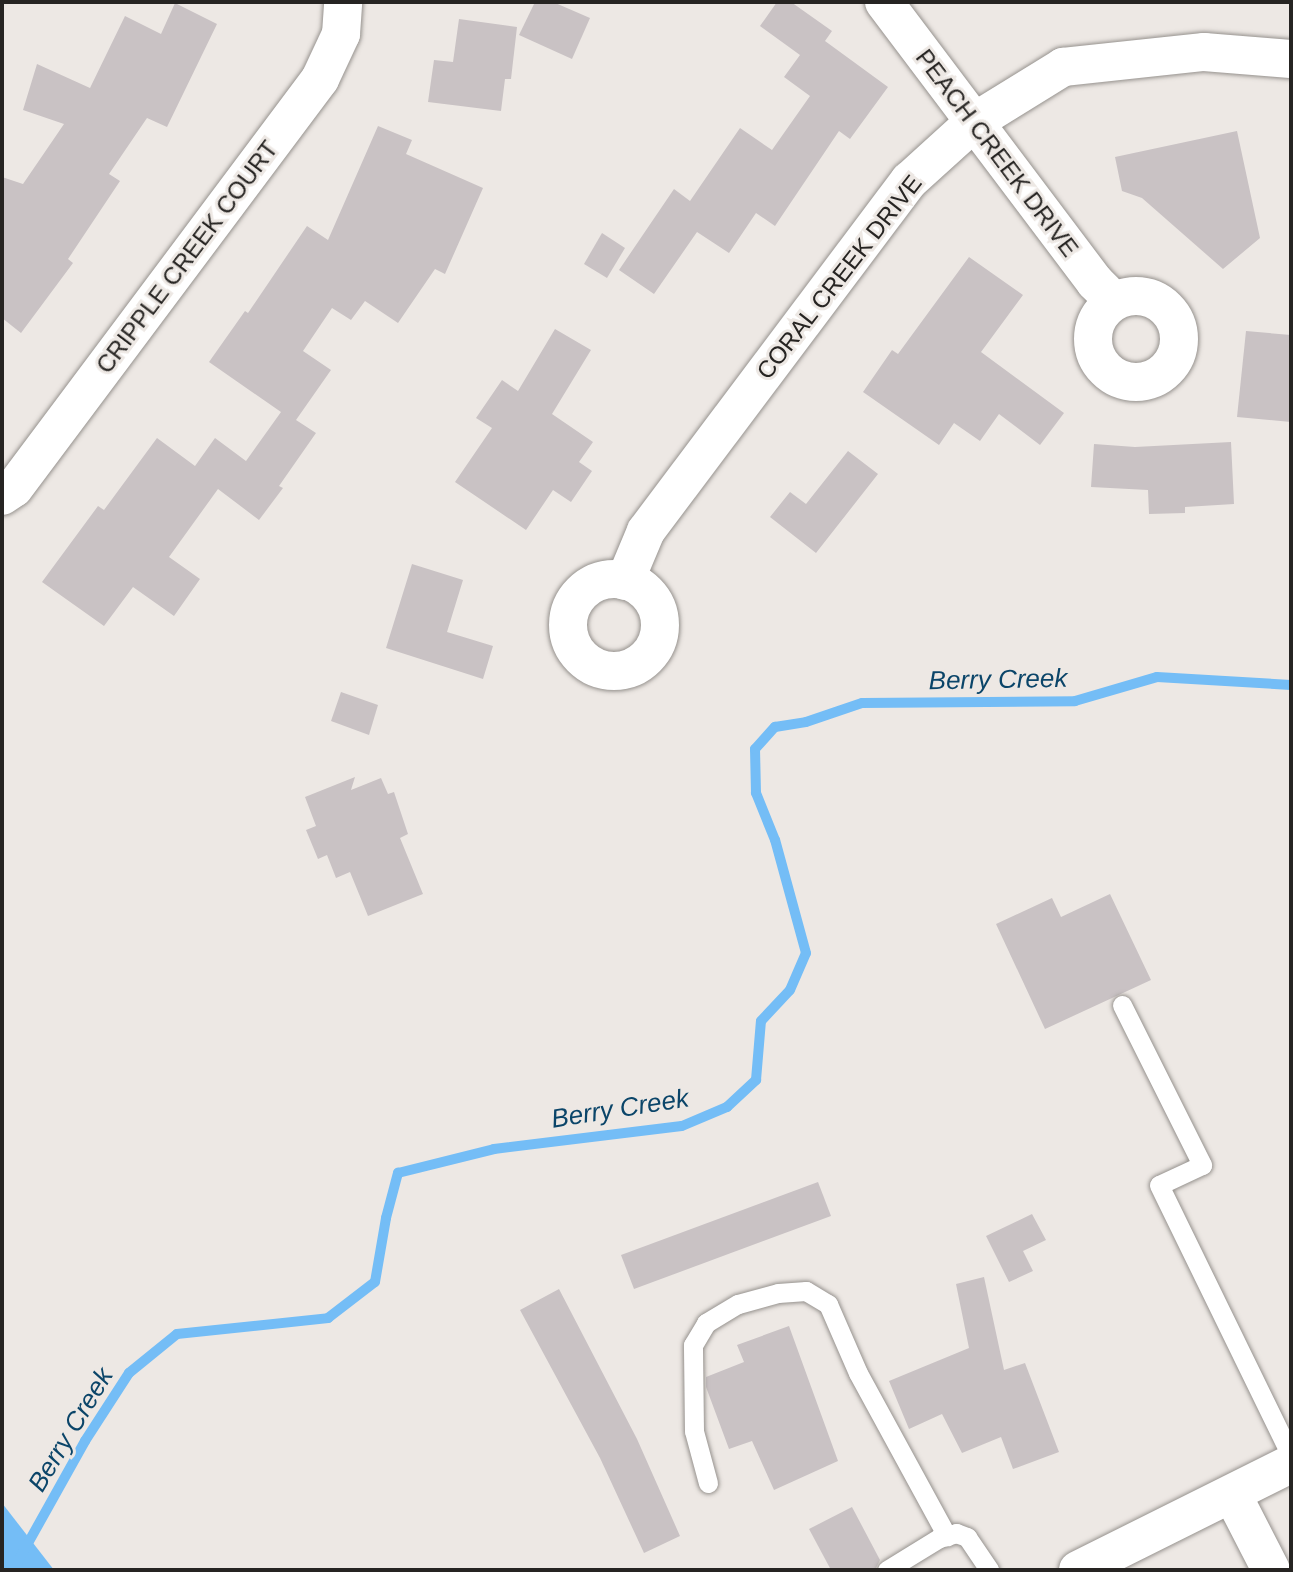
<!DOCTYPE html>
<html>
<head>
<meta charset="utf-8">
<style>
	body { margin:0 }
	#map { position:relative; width:1293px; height:1572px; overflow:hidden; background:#ede8e4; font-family:Arial,sans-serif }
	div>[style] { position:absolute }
	.water>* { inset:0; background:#74bdf6 }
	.stream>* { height:10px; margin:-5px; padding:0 5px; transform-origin:5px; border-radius:5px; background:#74bdf6 }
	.building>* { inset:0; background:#c9c2c4 }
	.roads { filter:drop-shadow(0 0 2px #96928e) drop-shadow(0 0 2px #96928e) }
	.service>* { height:19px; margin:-9.5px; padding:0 9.5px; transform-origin:9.5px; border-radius:9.5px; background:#fff }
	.minor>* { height:38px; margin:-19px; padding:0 19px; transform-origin:19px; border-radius:19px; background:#fff }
	.minor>.ring { margin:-19px; padding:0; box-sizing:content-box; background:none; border:38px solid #fff; border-radius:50% }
	.tertiary>* { height:38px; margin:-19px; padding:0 19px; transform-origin:19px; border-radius:19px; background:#fff }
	span { translate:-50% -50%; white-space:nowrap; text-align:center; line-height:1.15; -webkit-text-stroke:6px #ede8e4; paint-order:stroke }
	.street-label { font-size:24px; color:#262422 }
	.water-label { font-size:26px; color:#0b4569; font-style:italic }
	.frame { position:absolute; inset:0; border:4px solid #262422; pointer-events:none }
</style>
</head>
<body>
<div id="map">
	<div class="water">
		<div style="clip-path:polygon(2px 1503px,54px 1570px,2px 1570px)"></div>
	</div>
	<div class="stream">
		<div style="left:13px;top:1570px;width:148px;rotate:-60.8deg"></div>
		<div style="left:85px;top:1441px;width:81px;rotate:-57.1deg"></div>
		<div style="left:129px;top:1373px;width:62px;rotate:-39.1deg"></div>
		<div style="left:177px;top:1334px;width:152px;rotate:-6deg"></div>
		<div style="left:328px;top:1318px;width:59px;rotate:-37.5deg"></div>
		<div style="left:375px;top:1282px;width:65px;rotate:-80.2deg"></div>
		<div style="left:386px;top:1218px;width:47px;rotate:-75.1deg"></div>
		<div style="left:398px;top:1173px;width:99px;rotate:-14deg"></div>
		<div style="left:494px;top:1149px;width:189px;rotate:-7deg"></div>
		<div style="left:682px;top:1126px;width:49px;rotate:-22.9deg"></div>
		<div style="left:727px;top:1107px;width:40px;rotate:-43deg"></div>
		<div style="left:756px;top:1080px;width:59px;rotate:-85.2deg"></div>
		<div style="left:761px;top:1021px;width:42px;rotate:-46.9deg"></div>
		<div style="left:790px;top:990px;width:40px;rotate:-66.6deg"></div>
		<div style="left:806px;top:953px;width:117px;rotate:-105.3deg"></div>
		<div style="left:775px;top:840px;width:51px;rotate:-112deg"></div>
		<div style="left:756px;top:793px;width:44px;rotate:-91.3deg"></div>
		<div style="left:755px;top:749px;width:30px;rotate:-48deg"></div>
		<div style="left:775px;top:727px;width:31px;rotate:-9deg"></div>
		<div style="left:806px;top:722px;width:59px;rotate:-18.7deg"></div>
		<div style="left:862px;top:703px;width:213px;rotate:-0.5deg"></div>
		<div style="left:1075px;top:701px;width:85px;rotate:-16.3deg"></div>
		<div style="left:1157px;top:677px;width:134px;rotate:3.4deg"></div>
	</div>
	<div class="building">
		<div style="clip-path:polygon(535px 2px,553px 2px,590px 18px,572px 59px,519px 35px)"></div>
		<div style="clip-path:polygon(777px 2px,791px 2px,832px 31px,825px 41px,888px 87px,850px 139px,839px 131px,775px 226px,756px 213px,729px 253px,697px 232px,654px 294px,619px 270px,674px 189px,690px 201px,740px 128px,772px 150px,810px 96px,784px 77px,800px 55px,760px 26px)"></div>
		<div style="clip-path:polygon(175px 3px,217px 24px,167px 127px,147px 118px,109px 174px,120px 181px,68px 259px,73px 263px,21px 333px,2px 318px,2px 177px,23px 184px,64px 124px,23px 110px,37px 64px,90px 88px,125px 16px,161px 34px)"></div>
		<div style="clip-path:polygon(459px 19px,517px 27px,511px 79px,505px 79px,501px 111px,428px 102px,434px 60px,453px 62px)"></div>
		<div style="clip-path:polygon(378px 126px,412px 140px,406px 154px,483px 188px,445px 274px,435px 269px,398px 323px,365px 301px,351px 320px,332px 308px,303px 351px,331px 370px,296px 420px,316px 433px,279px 486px,283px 488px,259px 520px,218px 489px,169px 557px,200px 579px,174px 616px,133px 587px,104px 626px,42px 582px,98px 506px,104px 510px,157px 438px,195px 466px,215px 438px,246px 461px,281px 412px,209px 362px,245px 311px,248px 313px,307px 226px,328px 240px)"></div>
		<div style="clip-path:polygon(1237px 131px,1260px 238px,1223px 269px,1142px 198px,1122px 191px,1115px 157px)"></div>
		<div style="clip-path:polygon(602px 233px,625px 248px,607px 278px,584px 264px)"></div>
		<div style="clip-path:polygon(969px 257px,1023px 295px,981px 352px,1064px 413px,1040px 445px,999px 414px,980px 441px,954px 423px,939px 445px,863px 392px,892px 350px,898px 354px)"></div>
		<div style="clip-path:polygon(555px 329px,591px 350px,552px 414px,593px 442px,579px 462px,592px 471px,571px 502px,553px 490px,526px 530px,455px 482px,492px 428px,476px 418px,502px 380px,518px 391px)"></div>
		<div style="clip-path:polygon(1246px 331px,1291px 335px,1291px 422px,1237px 417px)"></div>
		<div style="clip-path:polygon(1231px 442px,1234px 504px,1185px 507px,1185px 513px,1149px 514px,1148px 490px,1091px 487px,1094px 444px,1135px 447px)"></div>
		<div style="clip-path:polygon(848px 451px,878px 474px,816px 553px,770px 517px,790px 492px,806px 504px)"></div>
		<div style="clip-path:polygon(412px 564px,463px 580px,447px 632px,493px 646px,483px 679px,386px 648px)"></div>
		<div style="clip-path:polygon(341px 692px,378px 705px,369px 735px,331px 721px)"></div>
		<div style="clip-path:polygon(355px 777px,351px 790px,381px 778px,388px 794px,394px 792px,408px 834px,400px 838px,423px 894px,368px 916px,350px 872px,336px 878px,327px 855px,318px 859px,306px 830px,316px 826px,305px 797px)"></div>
		<div style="clip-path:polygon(1110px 894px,1151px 980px,1045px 1029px,996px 924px,1052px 898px,1061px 917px)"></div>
		<div style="clip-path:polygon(818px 1182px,831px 1216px,634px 1289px,621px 1255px)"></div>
		<div style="clip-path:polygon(1032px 1214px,1046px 1240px,1023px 1251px,1033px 1271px,1009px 1282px,986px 1236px)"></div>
		<div style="clip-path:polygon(984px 1277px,1004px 1370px,1025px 1363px,1059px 1452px,1013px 1469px,1001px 1437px,962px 1453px,942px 1414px,909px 1429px,889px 1381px,969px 1348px,956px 1284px)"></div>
		<div style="clip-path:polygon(559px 1289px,637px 1439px,680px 1536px,644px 1553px,600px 1458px,520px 1310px)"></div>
		<div style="clip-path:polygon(789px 1326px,838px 1461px,774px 1490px,752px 1441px,729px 1449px,706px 1387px,706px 1377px,744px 1362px,737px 1345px)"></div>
		<div style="clip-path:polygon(852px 1507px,880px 1560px,875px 1570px,831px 1570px,809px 1529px)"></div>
	</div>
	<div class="roads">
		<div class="service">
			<div style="left:1122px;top:1005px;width:179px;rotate:63.4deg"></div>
			<div style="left:1202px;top:1165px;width:47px;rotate:155.1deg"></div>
			<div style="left:1159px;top:1185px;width:301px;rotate:64deg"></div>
			<div style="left:708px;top:1483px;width:54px;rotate:-105.1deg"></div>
			<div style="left:694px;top:1431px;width:86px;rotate:-90.7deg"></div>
			<div style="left:693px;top:1345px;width:26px;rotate:-59deg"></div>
			<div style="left:706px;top:1323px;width:37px;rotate:-31deg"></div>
			<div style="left:738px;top:1304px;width:41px;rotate:-15.4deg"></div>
			<div style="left:778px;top:1293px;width:28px;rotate:-4deg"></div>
			<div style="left:806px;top:1291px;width:26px;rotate:31deg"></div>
			<div style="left:828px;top:1304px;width:75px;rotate:66.5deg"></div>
			<div style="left:858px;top:1373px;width:186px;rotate:61.4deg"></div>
			<div style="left:887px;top:1570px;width:61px;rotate:-31.6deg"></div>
			<div style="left:939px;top:1538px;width:18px;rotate:-16deg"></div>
			<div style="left:956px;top:1533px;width:12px;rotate:20deg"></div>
			<div style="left:967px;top:1537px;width:40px;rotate:56deg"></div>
		</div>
		<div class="minor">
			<div style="left:884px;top:2px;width:351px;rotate:53deg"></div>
			<div style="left:1095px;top:282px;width:27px;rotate:45deg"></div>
			<div class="ring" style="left:1093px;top:296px;width:48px;height:48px"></div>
			<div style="left:2px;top:496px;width:14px;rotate:-34deg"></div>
			<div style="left:14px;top:488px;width:511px;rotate:-53.2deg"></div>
			<div style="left:320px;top:79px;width:50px;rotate:-65deg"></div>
			<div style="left:341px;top:34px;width:32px;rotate:-86deg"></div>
			<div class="ring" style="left:568px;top:579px;width:54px;height:54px"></div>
			<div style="left:625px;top:581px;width:54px;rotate:-67.2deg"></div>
			<div style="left:646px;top:531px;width:438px;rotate:-53.1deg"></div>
			<div style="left:909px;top:181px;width:88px;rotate:-42.2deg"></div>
			<div style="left:974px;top:122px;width:105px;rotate:-31.7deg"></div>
			<div style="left:1063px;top:67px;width:142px;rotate:-6.1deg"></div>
			<div style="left:1204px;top:52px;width:87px;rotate:4.6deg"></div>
			<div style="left:1232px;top:1494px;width:85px;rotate:62.8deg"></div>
		</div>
		<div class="tertiary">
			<div style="left:1078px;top:1570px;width:238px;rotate:-26.5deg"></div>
		</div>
	</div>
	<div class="street-label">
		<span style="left:997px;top:153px;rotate:53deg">PEACH CREEK DRIVE</span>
		<span style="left:187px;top:257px;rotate:-53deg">CRIPPLE CREEK COURT</span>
		<span style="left:839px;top:277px;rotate:-52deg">CORAL CREEK DRIVE</span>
	</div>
	<div class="water-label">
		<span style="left:998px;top:680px;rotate:-1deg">Berry Creek</span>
		<span style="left:620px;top:1109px;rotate:-9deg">Berry Creek</span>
		<span style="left:71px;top:1430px;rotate:-59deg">Berry Creek</span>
	</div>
	<div class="frame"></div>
</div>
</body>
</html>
